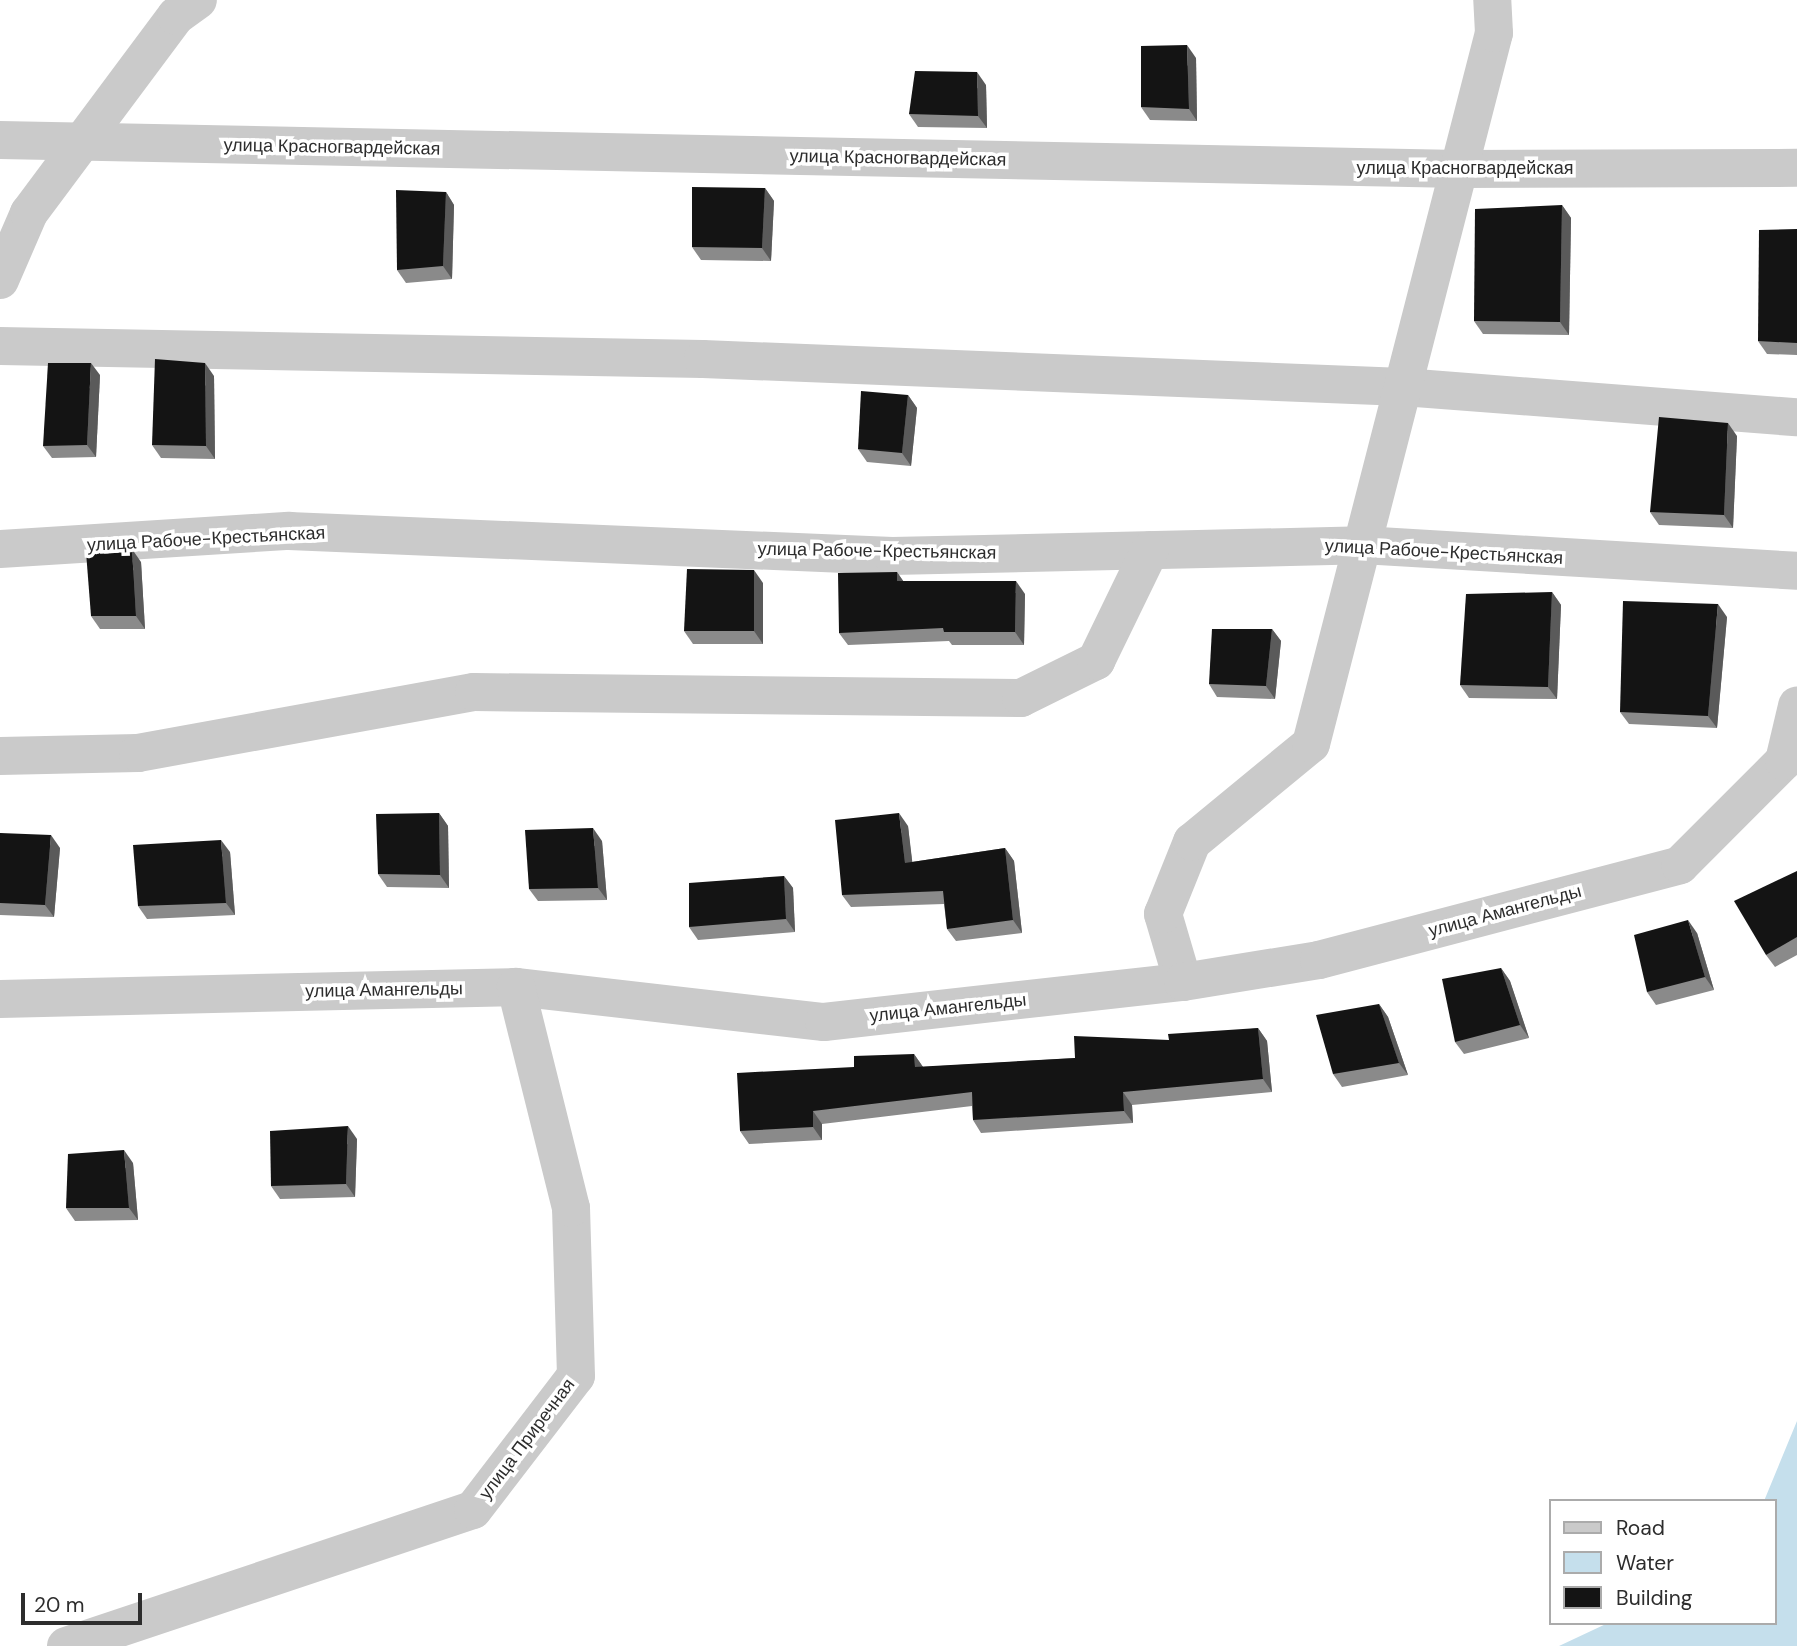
<!DOCTYPE html>
<html>
<head>
<meta charset="utf-8">
<style>
	body { margin:0 }
	#map { position:relative; width:1797px; height:1646px; overflow:hidden; background:#fff; font-family:"DM Sans",sans-serif }
	div>[style] { position:absolute }
	.water>* { inset:0; background:#c5dfec }
	.street>* { height:38px; margin:-19px; padding:0 19px; transform-origin:19px; border-radius:19px; background:#cacaca }
	.wall>* { inset:0; background:#8a8a8a }
	.shaded-wall>* { inset:0; background:#5a5a5a }
	.building>* { inset:0; background:#141414 }
	span { translate:-50% -50%; white-space:nowrap; text-align:center; line-height:1.15; -webkit-text-stroke:7px #fff; paint-order:stroke }
	.street-label { font-size:18px; color:#2d2d2d }
	.legend { position:absolute; left:1549px; top:1499px; width:228px; height:126px; box-sizing:border-box; background:#fff; border:2px solid #ababab; margin:0; padding:9px 12px; list-style:none; font-size:21px; color:#2d2d2d }
	.legend li { display:flex; align-items:center; gap:14px; height:35px }
	.legend b { width:35px; border:2px solid #ababab }
	.scale { position:absolute; left:21px; top:1593px; width:121px; height:32px; box-sizing:border-box; border:4px solid #2d2d2d; border-top:0; padding-left:9px; font-size:21px; line-height:24px; white-space:nowrap; color:#2d2d2d; -webkit-text-stroke:5px #fff; paint-order:stroke }
</style>
</head>
<body>
<div id="map">
	<div class="water">
		<div style="clip-path:polygon(1797px 1421px,1797px 1646px,1559px 1646px,1608px 1623px,1774px 1623px,1774px 1501px,1764px 1501px)"></div>
	</div>
	<div class="street">
		<div style="left:0;top:140px;width:1460px;rotate:1.14deg"></div>
		<div style="left:1460px;top:169px;width:337px;rotate:-0.2deg"></div>
		<div style="left:0;top:280px;width:73px;rotate:-66.6deg"></div>
		<div style="left:29px;top:213px;width:246px;rotate:-53.3deg"></div>
		<div style="left:176px;top:16px;width:27px;rotate:-36deg"></div>
		<div style="left:0;top:346px;width:703px;rotate:1.06deg"></div>
		<div style="left:703px;top:359px;width:701px;rotate:2.29deg"></div>
		<div style="left:1403px;top:387px;width:395px;rotate:4.4deg"></div>
		<div style="left:0;top:549px;width:290px;rotate:-3.6deg"></div>
		<div style="left:289px;top:531px;width:604px;rotate:2.37deg"></div>
		<div style="left:892px;top:556px;width:470px;rotate:-1.3deg"></div>
		<div style="left:1362px;top:545px;width:436px;rotate:3.4deg"></div>
		<div style="left:0;top:756px;width:138px;rotate:-1.2deg"></div>
		<div style="left:138px;top:753px;width:341px;rotate:-10.3deg"></div>
		<div style="left:474px;top:692px;width:547px;rotate:0.63deg"></div>
		<div style="left:1021px;top:698px;width:84px;rotate:-26.3deg"></div>
		<div style="left:1096px;top:661px;width:123px;rotate:-64.1deg"></div>
		<div style="left:1183px;top:982px;width:71px;rotate:-106.4deg"></div>
		<div style="left:1163px;top:914px;width:78px;rotate:-68.1deg"></div>
		<div style="left:1192px;top:842px;width:154px;rotate:-39.5deg"></div>
		<div style="left:1311px;top:744px;width:734px;rotate:-75.57deg"></div>
		<div style="left:1494px;top:33px;width:33px;rotate:-93deg"></div>
		<div style="left:0;top:999px;width:516px;rotate:-1.33deg"></div>
		<div style="left:516px;top:987px;width:310px;rotate:6.5deg"></div>
		<div style="left:824px;top:1022px;width:361px;rotate:-6.4deg"></div>
		<div style="left:1183px;top:982px;width:138px;rotate:-9.2deg"></div>
		<div style="left:1319px;top:960px;width:373px;rotate:-14.7deg"></div>
		<div style="left:1680px;top:865px;width:147px;rotate:-45deg"></div>
		<div style="left:1784px;top:761px;width:57px;rotate:-76.7deg"></div>
		<div style="left:66px;top:1646px;width:429px;rotate:-18.5deg"></div>
		<div style="left:473px;top:1510px;width:169px;rotate:-52.5deg"></div>
		<div style="left:576px;top:1376px;width:168px;rotate:-91.7deg"></div>
		<div style="left:571px;top:1208px;width:228px;rotate:-104deg"></div>
	</div>
	<div class="wall">
		<div style="clip-path:polygon(1196px 58px,1197px 121px,1150px 120px,1141px 107px)"></div>
		<div style="clip-path:polygon(986px 85px,987px 128px,918px 127px,909px 114px)"></div>
		<div style="clip-path:polygon(765px 188px,774px 201px,771px 261px,701px 260px,692px 247px)"></div>
		<div style="clip-path:polygon(446px 192px,454px 205px,452px 279px,406px 283px,397px 270px)"></div>
		<div style="clip-path:polygon(1562px 205px,1571px 218px,1569px 335px,1483px 334px,1474px 321px)"></div>
		<div style="clip-path:polygon(1797px 229px,1797px 355px,1767px 354px,1758px 341px)"></div>
		<div style="clip-path:polygon(100px 375px,96px 457px,52px 458px,43px 446px)"></div>
		<div style="clip-path:polygon(214px 376px,215px 459px,161px 458px,152px 445px)"></div>
		<div style="clip-path:polygon(908px 395px,917px 408px,911px 466px,867px 462px,858px 449px)"></div>
		<div style="clip-path:polygon(1737px 436px,1733px 528px,1659px 525px,1650px 512px)"></div>
		<div style="clip-path:polygon(141px 562px,145px 629px,100px 629px,91px 616px)"></div>
		<div style="clip-path:polygon(897px 572px,903px 581px,1025px 594px,1024px 645px,952px 645px,949px 641px,848px 645px,839px 633px)"></div>
		<div style="clip-path:polygon(763px 583px,763px 644px,693px 644px,684px 631px)"></div>
		<div style="clip-path:polygon(1552px 592px,1561px 605px,1557px 699px,1469px 698px,1460px 685px)"></div>
		<div style="clip-path:polygon(1727px 617px,1717px 728px,1629px 724px,1620px 712px)"></div>
		<div style="clip-path:polygon(1272px 629px,1281px 641px,1275px 699px,1217px 697px,1209px 684px)"></div>
		<div style="clip-path:polygon(439px 813px,448px 826px,449px 888px,387px 887px,378px 874px)"></div>
		<div style="clip-path:polygon(908px 826px,912px 862px,1005px 848px,1014px 861px,1022px 933px,956px 941px,947px 929px,944px 904px,851px 907px,842px 895px)"></div>
		<div style="clip-path:polygon(0 833px,60px 848px,54px 917px,0 915px)"></div>
		<div style="clip-path:polygon(602px 841px,607px 900px,538px 901px,529px 889px)"></div>
		<div style="clip-path:polygon(230px 852px,235px 915px,147px 919px,138px 906px)"></div>
		<div style="clip-path:polygon(1797px 871px,1797px 955px,1775px 967px,1766px 955px)"></div>
		<div style="clip-path:polygon(784px 876px,793px 888px,795px 932px,698px 940px,689px 927px)"></div>
		<div style="clip-path:polygon(1697px 933px,1714px 990px,1656px 1005px,1647px 992px)"></div>
		<div style="clip-path:polygon(1501px 968px,1510px 981px,1529px 1038px,1464px 1054px,1455px 1042px)"></div>
		<div style="clip-path:polygon(1379px 1004px,1388px 1017px,1408px 1075px,1342px 1087px,1333px 1074px)"></div>
		<div style="clip-path:polygon(1258px 1028px,1267px 1041px,1272px 1092px,1132px 1105px,1133px 1123px,981px 1133px,973px 1120px,972px 1106px,822px 1124px,822px 1140px,749px 1144px,740px 1131px,914px 1054px,923px 1067px,1075px 1058px,1169px 1040px)"></div>
		<div style="clip-path:polygon(357px 1139px,355px 1197px,280px 1199px,271px 1186px)"></div>
		<div style="clip-path:polygon(133px 1163px,138px 1220px,75px 1221px,66px 1208px)"></div>
	</div>
	<div class="shaded-wall">
		<div style="clip-path:polygon(1187px 45px,1196px 58px,1197px 121px,1189px 109px)"></div>
		<div style="clip-path:polygon(977px 72px,986px 85px,987px 128px,978px 116px)"></div>
		<div style="clip-path:polygon(765px 188px,774px 201px,771px 261px,762px 248px)"></div>
		<div style="clip-path:polygon(446px 192px,454px 205px,452px 279px,443px 266px)"></div>
		<div style="clip-path:polygon(1562px 205px,1571px 218px,1569px 335px,1560px 322px)"></div>
		<div style="clip-path:polygon(91px 363px,100px 375px,96px 457px,87px 445px)"></div>
		<div style="clip-path:polygon(205px 363px,214px 376px,215px 459px,206px 446px)"></div>
		<div style="clip-path:polygon(908px 395px,917px 408px,911px 466px,902px 453px)"></div>
		<div style="clip-path:polygon(1728px 423px,1737px 436px,1733px 528px,1724px 515px)"></div>
		<div style="clip-path:polygon(132px 549px,141px 562px,145px 629px,136px 616px)"></div>
		<div style="clip-path:polygon(754px 570px,763px 583px,763px 644px,754px 631px)"></div>
		<div style="clip-path:polygon(897px 572px,906px 585px,897px 581px)"></div>
		<div style="clip-path:polygon(1016px 581px,1025px 594px,1024px 645px,1015px 632px)"></div>
		<div style="clip-path:polygon(1552px 592px,1561px 605px,1557px 699px,1548px 687px)"></div>
		<div style="clip-path:polygon(1718px 604px,1727px 617px,1717px 728px,1708px 716px)"></div>
		<div style="clip-path:polygon(1272px 629px,1281px 641px,1275px 699px,1266px 686px)"></div>
		<div style="clip-path:polygon(439px 813px,448px 826px,449px 888px,440px 875px)"></div>
		<div style="clip-path:polygon(899px 813px,908px 826px,914px 876px,905px 863px)"></div>
		<div style="clip-path:polygon(593px 828px,602px 841px,607px 900px,598px 888px)"></div>
		<div style="clip-path:polygon(51px 835px,60px 848px,54px 917px,45px 905px)"></div>
		<div style="clip-path:polygon(221px 840px,230px 852px,235px 915px,226px 903px)"></div>
		<div style="clip-path:polygon(1005px 848px,1014px 861px,1022px 933px,1013px 920px)"></div>
		<div style="clip-path:polygon(784px 876px,793px 888px,795px 932px,786px 919px)"></div>
		<div style="clip-path:polygon(1688px 920px,1697px 933px,1714px 990px,1705px 977px)"></div>
		<div style="clip-path:polygon(1501px 968px,1510px 981px,1529px 1038px,1520px 1025px)"></div>
		<div style="clip-path:polygon(1379px 1004px,1388px 1017px,1408px 1075px,1399px 1063px)"></div>
		<div style="clip-path:polygon(1258px 1028px,1267px 1041px,1272px 1092px,1263px 1079px)"></div>
		<div style="clip-path:polygon(914px 1054px,923px 1067px,915px 1067px)"></div>
		<div style="clip-path:polygon(1123px 1092px,1132px 1105px,1133px 1123px,1124px 1111px)"></div>
		<div style="clip-path:polygon(813px 1111px,822px 1124px,822px 1140px,813px 1127px)"></div>
		<div style="clip-path:polygon(348px 1126px,357px 1139px,355px 1197px,346px 1184px)"></div>
		<div style="clip-path:polygon(124px 1150px,133px 1163px,138px 1220px,129px 1208px)"></div>
	</div>
	<div class="building">
		<div style="clip-path:polygon(1187px 45px,1189px 109px,1141px 107px,1141px 46px)"></div>
		<div style="clip-path:polygon(915px 71px,977px 72px,978px 116px,909px 114px)"></div>
		<div style="clip-path:polygon(692px 187px,765px 188px,762px 248px,692px 247px)"></div>
		<div style="clip-path:polygon(396px 190px,446px 192px,443px 266px,397px 270px)"></div>
		<div style="clip-path:polygon(1562px 205px,1560px 322px,1474px 321px,1475px 209px)"></div>
		<div style="clip-path:polygon(1797px 229px,1797px 343px,1758px 341px,1759px 230px)"></div>
		<div style="clip-path:polygon(155px 359px,205px 363px,206px 446px,152px 445px)"></div>
		<div style="clip-path:polygon(48px 363px,91px 363px,87px 445px,43px 446px)"></div>
		<div style="clip-path:polygon(861px 391px,908px 395px,902px 453px,858px 449px)"></div>
		<div style="clip-path:polygon(1659px 417px,1728px 423px,1724px 515px,1650px 512px)"></div>
		<div style="clip-path:polygon(132px 549px,136px 616px,91px 616px,86px 552px)"></div>
		<div style="clip-path:polygon(687px 569px,754px 570px,754px 631px,684px 631px)"></div>
		<div style="clip-path:polygon(897px 572px,897px 581px,1016px 581px,1015px 632px,944px 632px,943px 628px,839px 633px,838px 573px)"></div>
		<div style="clip-path:polygon(1552px 592px,1548px 687px,1460px 685px,1466px 594px)"></div>
		<div style="clip-path:polygon(1623px 601px,1718px 604px,1708px 716px,1620px 712px)"></div>
		<div style="clip-path:polygon(1212px 629px,1272px 629px,1266px 686px,1209px 684px)"></div>
		<div style="clip-path:polygon(439px 813px,440px 875px,378px 874px,376px 814px)"></div>
		<div style="clip-path:polygon(899px 813px,905px 863px,1005px 848px,1013px 920px,947px 929px,943px 891px,842px 895px,835px 820px)"></div>
		<div style="clip-path:polygon(593px 828px,598px 888px,529px 889px,525px 830px)"></div>
		<div style="clip-path:polygon(0 833px,51px 835px,45px 905px,0 903px)"></div>
		<div style="clip-path:polygon(221px 840px,226px 903px,138px 906px,133px 845px)"></div>
		<div style="clip-path:polygon(1797px 871px,1797px 937px,1766px 955px,1734px 901px)"></div>
		<div style="clip-path:polygon(784px 876px,786px 919px,689px 927px,689px 883px)"></div>
		<div style="clip-path:polygon(1688px 920px,1705px 977px,1647px 992px,1634px 935px)"></div>
		<div style="clip-path:polygon(1501px 968px,1520px 1025px,1455px 1042px,1442px 979px)"></div>
		<div style="clip-path:polygon(1379px 1004px,1399px 1063px,1333px 1074px,1316px 1015px)"></div>
		<div style="clip-path:polygon(1258px 1028px,1263px 1079px,1123px 1092px,1124px 1111px,973px 1120px,972px 1092px,813px 1111px,813px 1127px,740px 1131px,737px 1073px,854px 1067px,854px 1056px,914px 1054px,915px 1067px,1075px 1058px,1074px 1036px,1169px 1040px,1168px 1034px)"></div>
		<div style="clip-path:polygon(348px 1126px,346px 1184px,271px 1186px,270px 1131px)"></div>
		<div style="clip-path:polygon(124px 1150px,129px 1208px,66px 1208px,68px 1154px)"></div>
	</div>
	<div class="street-label">
		<span style="left:332px;top:147px;rotate:1deg">улица Красногвардейская</span>
		<span style="left:898px;top:158px;rotate:1deg">улица Красногвардейская</span>
		<span style="left:1465px;top:168px">улица Красногвардейская</span>
		<span style="left:206px;top:539px;rotate:-3deg">улица Рабоче-Крестьянская</span>
		<span style="left:877px;top:551px;rotate:1deg">улица Рабоче-Крестьянская</span>
		<span style="left:1444px;top:552px;rotate:3deg">улица Рабоче-Крестьянская</span>
		<span style="left:1505px;top:911px;rotate:-15deg">улица Амангельды</span>
		<span style="left:384px;top:990px;rotate:-1deg">улица Амангельды</span>
		<span style="left:948px;top:1008px;rotate:-6deg">улица Амангельды</span>
		<span style="left:527px;top:1439px;rotate:-53deg">улица Приречная</span>
	</div>
	<ul class="legend">
	<li><b style="height:9px;background:#cacaca"></b>Road</li>
	<li><b style="height:19px;background:#c5dfec"></b>Water</li>
	<li><b style="height:19px;background:#141414"></b>Building</li>
	</ul>
	<div class="scale">20 m</div>
</div>
</body>
</html>
